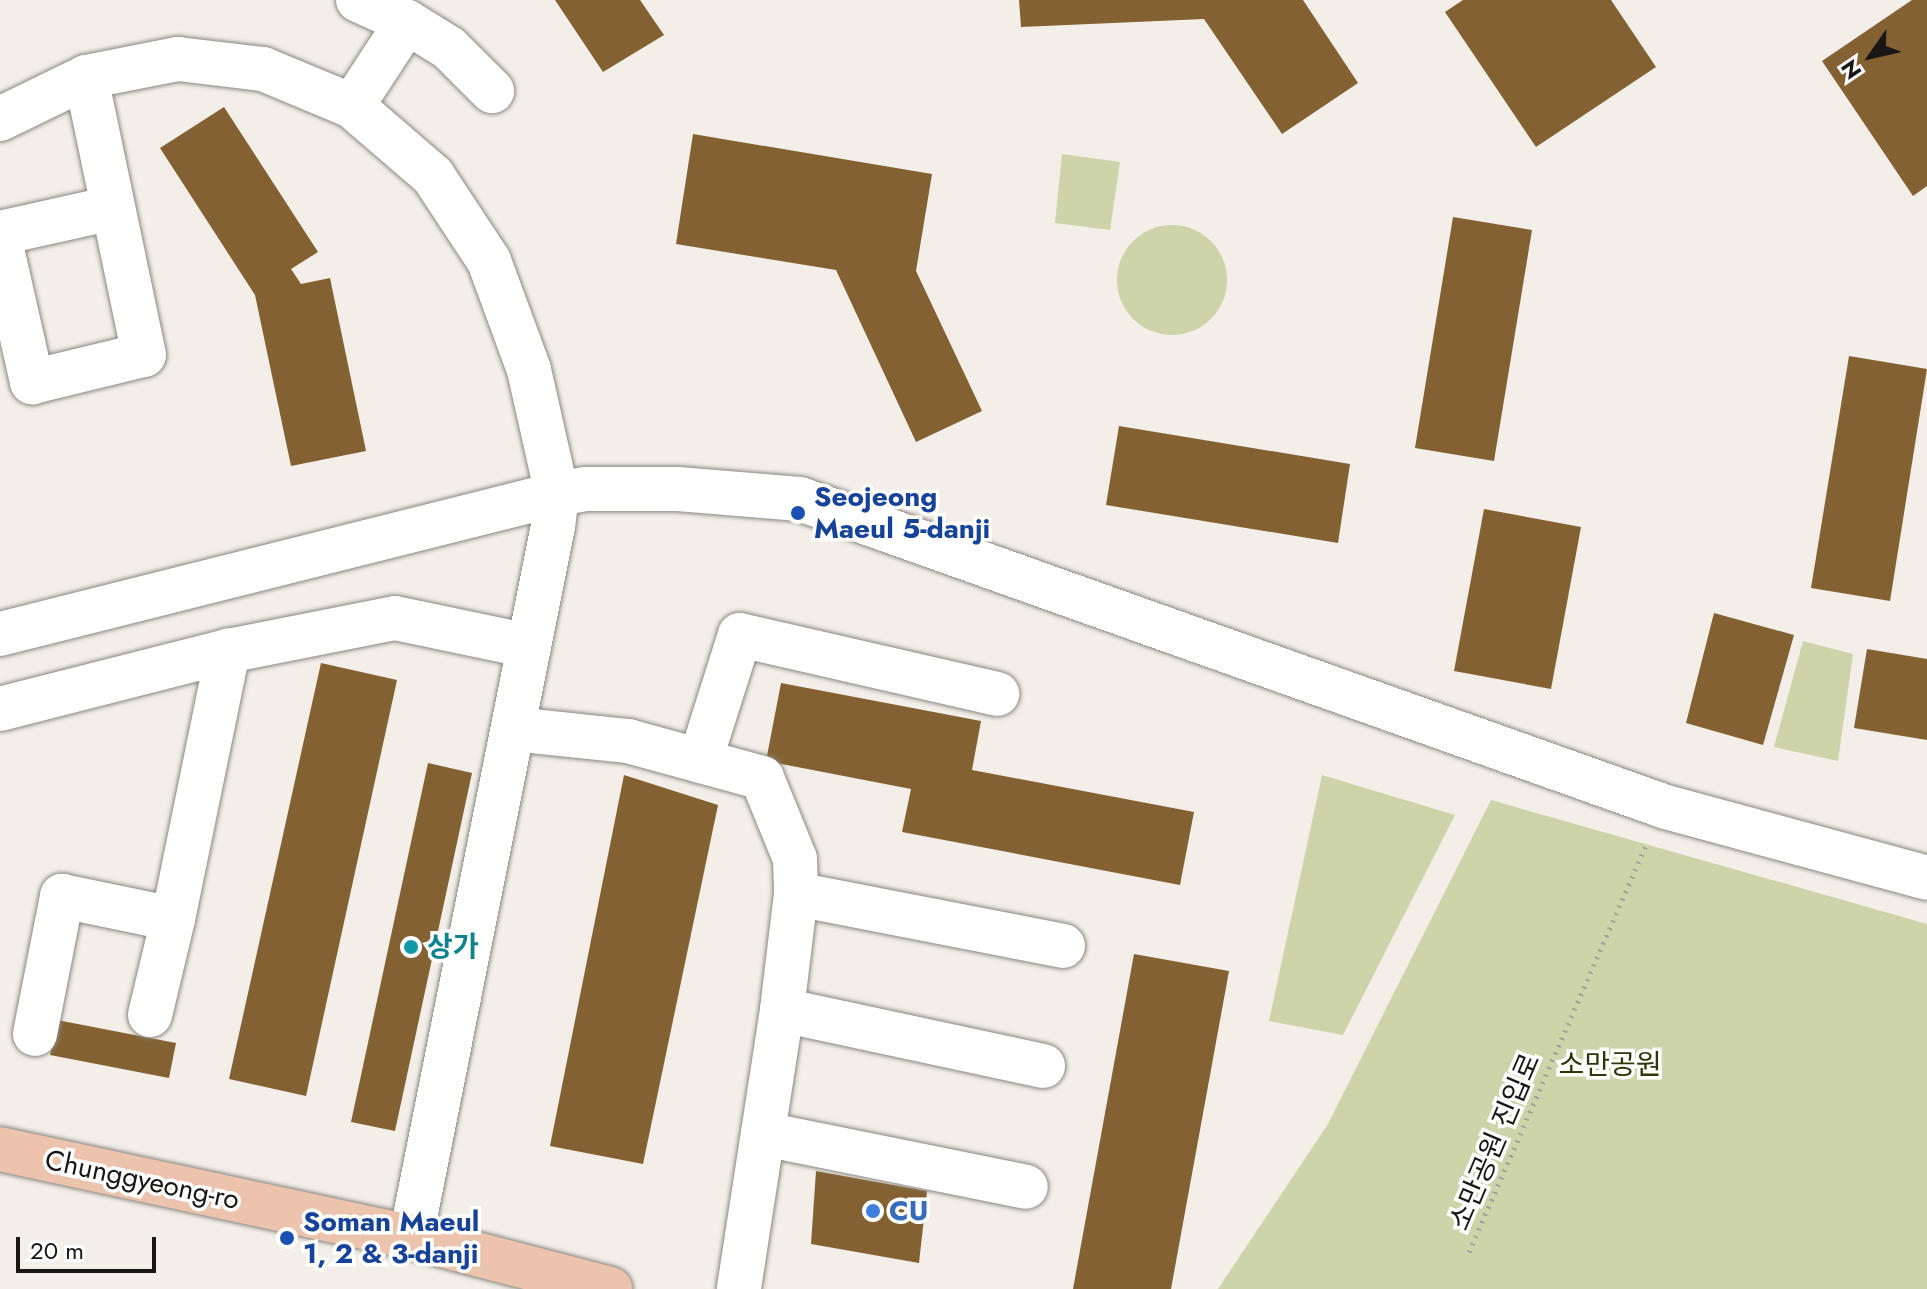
<!DOCTYPE html>
<html>
<head>
<meta charset="utf-8">
<style>
	body { margin:0 }
	#map { position:relative; width:1927px; height:1289px; overflow:hidden; background:#f3eee8; font-family:Jost,"Noto Sans KR",sans-serif }
	div>[style] { position:absolute }
	.green>* { inset:0; background:#cdd4a9 }
	.round { border-radius:50% }
	.building>* { inset:0; background:#846132 }
	.path>* { height:5px; margin-top:-2.5px; transform-origin:0; background:repeating-linear-gradient(90deg,#a5a29d 0 2px,transparent 0 8px) }
	.roads { filter:drop-shadow(0 0 2px #8b8781) drop-shadow(0 0 2px #8b8781) }
	.minor>* { height:44px; margin:-22px; padding:0 22px; transform-origin:22px; border-radius:22px; background:#fff }
	.major>* { height:44px; margin:-22px; padding:0 22px; transform-origin:22px; border-radius:22px; background:#ecc3ad }
	.dots>* { width:22px; height:22px; translate:-50% -50%; box-sizing:border-box; border:4px solid #fff; border-radius:50% }
	span { translate:-50% -50%; white-space:nowrap; text-align:center; line-height:1.15; -webkit-text-stroke:7px #fff; paint-order:stroke }
	.transit-label { font-size:28px; color:#164399; font-weight:700 }
	.left { translate:0 -50%; text-align:left }
	.culture-label { font-size:28px; color:#0d838f; font-weight:700 }
	.park-label { font-size:28px; color:#303507 }
	.street-label { font-size:28px; color:#181715 }
	.shop-label { font-size:28px; color:#366cbe; font-weight:700 }
	.north { position:absolute; left:1831px; top:16px; width:80px; height:80px; -webkit-text-stroke:6px #fff; paint-order:stroke; rotate:236deg; font-size:22px; font-weight:700; line-height:32px; text-align:center; color:#181715 }
	.north::after { content:''; display:block; margin:auto; width:28px; height:36px; background:#181715; clip-path:polygon(50% 0,100% 100%,50% 72%,0 100%) }
	.scale { position:absolute; left:16px; top:1237px; width:140px; height:36px; box-sizing:border-box; border:4px solid #181715; border-top:0; padding-left:10px; font-size:24px; line-height:28px; white-space:nowrap; color:#181715; -webkit-text-stroke:6px #fff; paint-order:stroke }
</style>
</head>
<body>
<div id="map">
	<div class="green">
		<div style="clip-path:polygon(1062px 154px,1120px 162px,1110px 230px,1055px 223px)"></div>
		<div class="round" style="left:1117px;top:225px;width:110px;height:110px"></div>
		<div style="clip-path:polygon(1803px 641px,1853px 654px,1838px 761px,1774px 747px)"></div>
		<div style="clip-path:polygon(1322px 775px,1455px 815px,1343px 1035px,1269px 1021px)"></div>
		<div style="clip-path:polygon(1491px 800px,1927px 924px,1927px 1289px,1218px 1289px,1328px 1124px)"></div>
	</div>
	<div class="building">
		<div style="clip-path:polygon(555px 0,640px 0,664px 35px,603px 72px)"></div>
		<div style="clip-path:polygon(1019px 0,1303px 0,1358px 83px,1282px 134px,1204px 19px,1021px 27px)"></div>
		<div style="clip-path:polygon(1463px 0,1611px 0,1656px 67px,1536px 147px,1445px 12px)"></div>
		<div style="clip-path:polygon(1912px 0,1927px 0,1927px 186px,1913px 196px,1822px 61px)"></div>
		<div style="clip-path:polygon(224px 107px,318px 252px,291px 269px,301px 284px,330px 278px,366px 451px,291px 466px,255px 295px,160px 148px)"></div>
		<div style="clip-path:polygon(693px 134px,932px 174px,916px 271px,982px 411px,916px 442px,836px 270px,676px 244px)"></div>
		<div style="clip-path:polygon(1453px 217px,1532px 230px,1494px 461px,1415px 448px)"></div>
		<div style="clip-path:polygon(1849px 356px,1927px 369px,1890px 601px,1811px 588px)"></div>
		<div style="clip-path:polygon(1119px 426px,1350px 464px,1338px 543px,1106px 505px)"></div>
		<div style="clip-path:polygon(1484px 509px,1581px 527px,1551px 689px,1454px 671px)"></div>
		<div style="clip-path:polygon(1714px 613px,1794px 635px,1763px 745px,1686px 723px)"></div>
		<div style="clip-path:polygon(1867px 649px,1927px 659px,1927px 740px,1854px 728px)"></div>
		<div style="clip-path:polygon(321px 663px,397px 680px,306px 1096px,229px 1079px)"></div>
		<div style="clip-path:polygon(781px 683px,981px 721px,972px 770px,1194px 812px,1180px 885px,902px 832px,911px 789px,766px 761px)"></div>
		<div style="clip-path:polygon(428px 763px,472px 773px,395px 1131px,351px 1122px)"></div>
		<div style="clip-path:polygon(624px 775px,718px 805px,643px 1164px,550px 1146px)"></div>
		<div style="clip-path:polygon(1134px 954px,1229px 971px,1171px 1289px,1073px 1289px)"></div>
		<div style="clip-path:polygon(57px 1020px,176px 1043px,169px 1078px,50px 1055px)"></div>
		<div style="clip-path:polygon(816px 1171px,927px 1191px,919px 1263px,811px 1244px)"></div>
	</div>
	<div class="path">
		<div style="left:1469px;top:1252px;width:442px;rotate:-66.5deg"></div>
	</div>
	<div class="roads">
		<div class="minor">
			<div style="left:358px;top:0;width:54px;rotate:24.2deg"></div>
			<div style="left:407px;top:22px;width:49px;rotate:31.8deg"></div>
			<div style="left:449px;top:48px;width:61px;rotate:45deg"></div>
			<div style="left:352px;top:106px;width:100px;rotate:-56.8deg"></div>
			<div style="left:0;top:119px;width:96px;rotate:-26deg"></div>
			<div style="left:86px;top:77px;width:94px;rotate:-11.1deg"></div>
			<div style="left:178px;top:59px;width:86px;rotate:6.7deg"></div>
			<div style="left:263px;top:69px;width:96px;rotate:22.6deg"></div>
			<div style="left:352px;top:106px;width:107px;rotate:40.8deg"></div>
			<div style="left:433px;top:176px;width:102px;rotate:56.6deg"></div>
			<div style="left:489px;top:261px;width:116px;rotate:69.8deg"></div>
			<div style="left:529px;top:370px;width:127px;rotate:77.3deg"></div>
			<div style="left:557px;top:494px;width:32px;rotate:97deg"></div>
			<div style="left:553px;top:526px;width:725px;rotate:101.29deg"></div>
			<div style="left:0;top:233px;width:115px;rotate:-12.6deg"></div>
			<div style="left:0;top:240px;width:146px;rotate:77.3deg"></div>
			<div style="left:32px;top:382px;width:115px;rotate:-13.6deg"></div>
			<div style="left:144px;top:355px;width:284px;rotate:-101.8deg"></div>
			<div style="left:0;top:634px;width:574px;rotate:-14.11deg"></div>
			<div style="left:557px;top:494px;width:29px;rotate:-10deg"></div>
			<div style="left:586px;top:489px;width:92px"></div>
			<div style="left:678px;top:489px;width:122px;rotate:4.7deg"></div>
			<div style="left:800px;top:499px;width:919px;rotate:19.58deg"></div>
			<div style="left:1666px;top:807px;width:270px;rotate:15.2deg"></div>
			<div style="left:0;top:709px;width:235px;rotate:-14.3deg"></div>
			<div style="left:228px;top:651px;width:170px;rotate:-11.2deg"></div>
			<div style="left:395px;top:618px;width:137px;rotate:11.8deg"></div>
			<div style="left:513px;top:729px;width:116px;rotate:6deg"></div>
			<div style="left:628px;top:741px;width:139px;rotate:15.4deg"></div>
			<div style="left:762px;top:778px;width:87px;rotate:67.8deg"></div>
			<div style="left:795px;top:859px;width:35px;rotate:88deg"></div>
			<div style="left:796px;top:894px;width:117px;rotate:96.9deg"></div>
			<div style="left:782px;top:1010px;width:282px;rotate:98.8deg"></div>
			<div style="left:700px;top:761px;width:132px;rotate:-72.4deg"></div>
			<div style="left:740px;top:635px;width:264px;rotate:12.9deg"></div>
			<div style="left:796px;top:894px;width:272px;rotate:11deg"></div>
			<div style="left:782px;top:1010px;width:267px;rotate:12.1deg"></div>
			<div style="left:150px;top:1015px;width:99px;rotate:-76.5deg"></div>
			<div style="left:35px;top:1034px;width:141px;rotate:-78.9deg"></div>
			<div style="left:62px;top:896px;width:113px;rotate:11.7deg"></div>
			<div style="left:173px;top:919px;width:274px;rotate:-78.4deg"></div>
			<div style="left:764px;top:1134px;width:267px;rotate:11.4deg"></div>
		</div>
		<div class="major">
			<div style="left:0;top:1149px;width:420px;rotate:12.1deg"></div>
			<div style="left:411px;top:1237px;width:206px;rotate:14.6deg"></div>
		</div>
	</div>
	<div class="dots">
		<div style="left:798px;top:513px;background:#1a4fb4"></div>
		<div style="left:411px;top:947px;background:#0f9aa8"></div>
		<div style="left:873px;top:1211px;background:#3f7fe0"></div>
		<div style="left:287px;top:1238px;background:#1a4fb4"></div>
	</div>
	<div class="transit-label">
		<span class="left" style="left:814px;top:513px">Seojeong<br>Maeul 5-danji</span>
		<span class="left" style="left:303px;top:1238px">Soman Maeul<br>1, 2 &amp; 3-danji</span>
	</div>
	<div class="culture-label">
		<span class="left" style="left:427px;top:947px">상가</span>
	</div>
	<div class="park-label">
		<span style="left:1610px;top:1065px">소만공원</span>
	</div>
	<div class="street-label">
		<span style="left:1495px;top:1142px;rotate:-67deg">소만공원 진입로</span>
		<span style="left:142px;top:1180px;rotate:12deg">Chunggyeong-ro</span>
	</div>
	<div class="shop-label">
		<span class="left" style="left:889px;top:1211px">CU</span>
	</div>
	<div class="north">N</div>
	<div class="scale">20 m</div>
</div>
</body>
</html>
